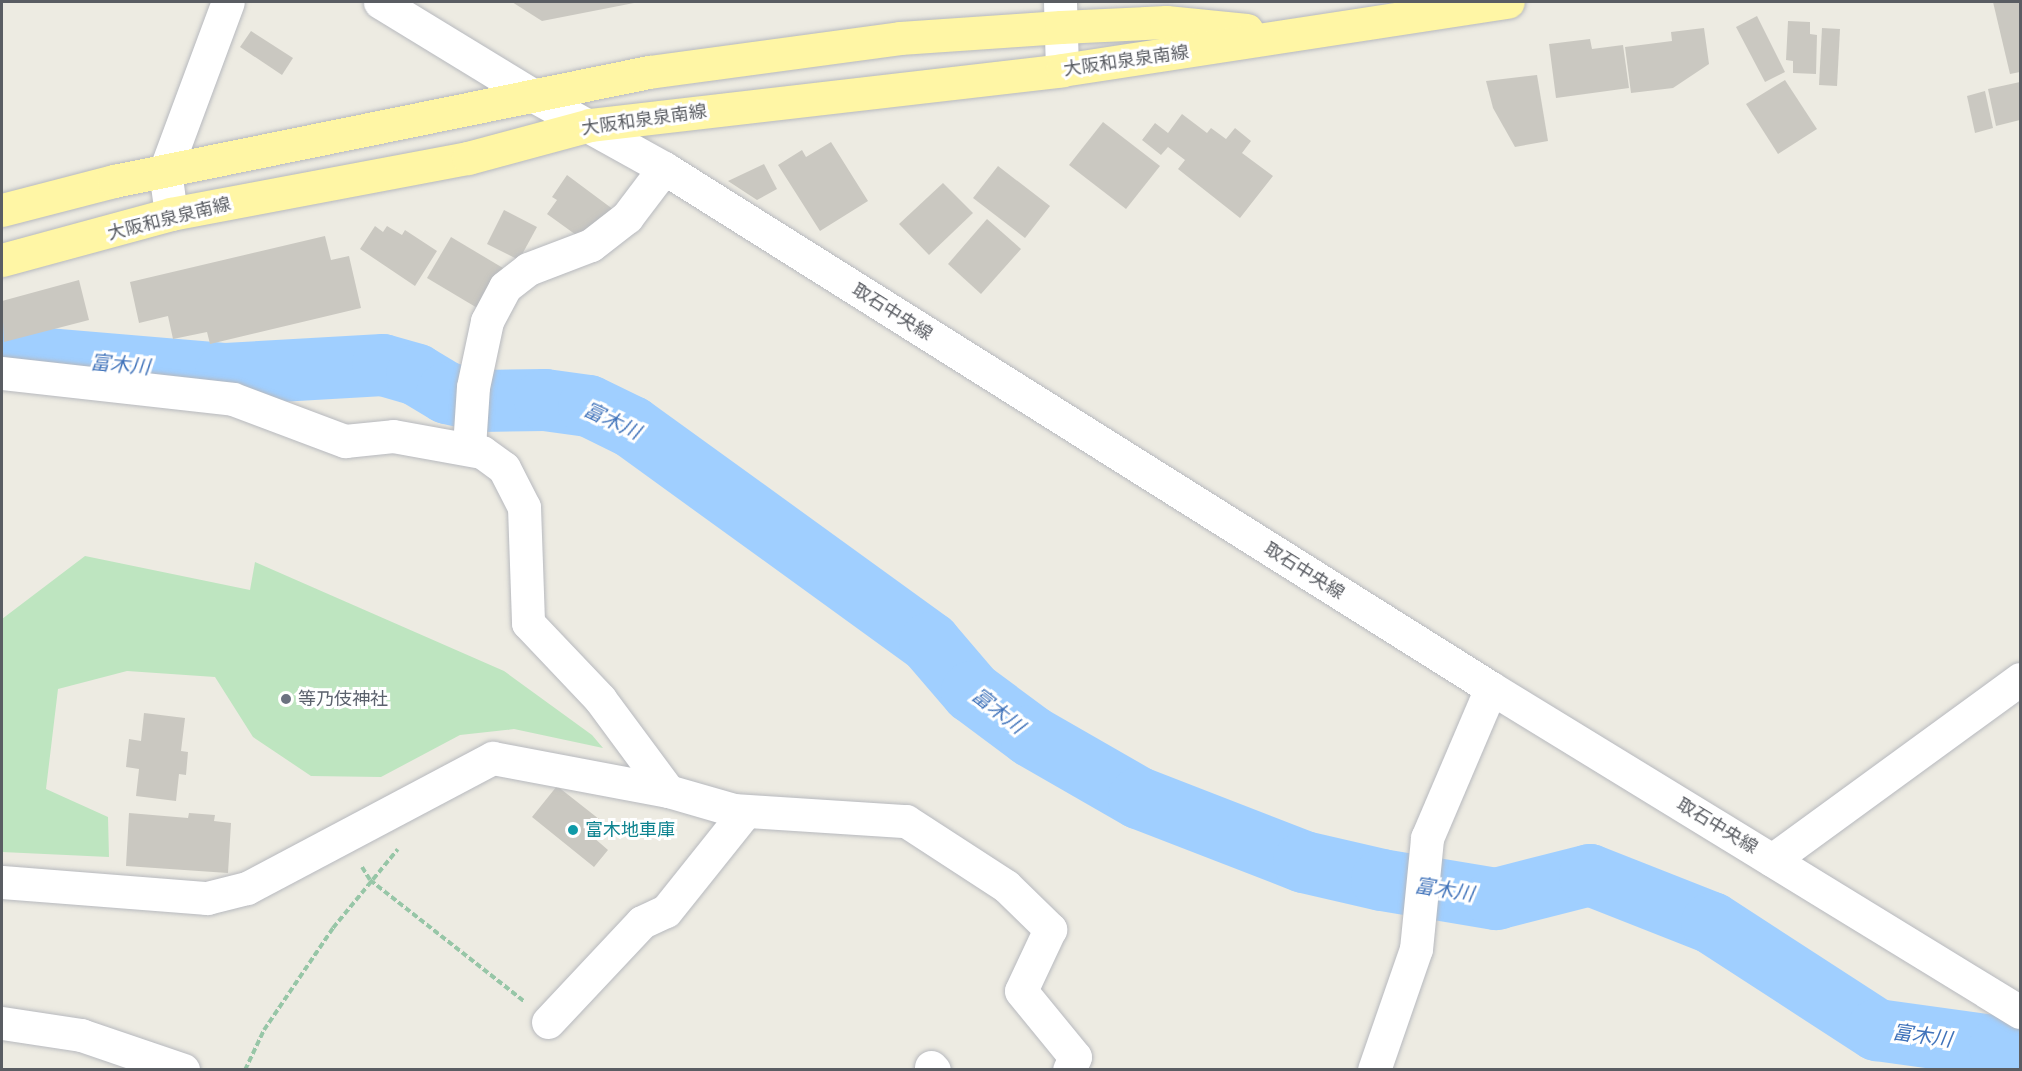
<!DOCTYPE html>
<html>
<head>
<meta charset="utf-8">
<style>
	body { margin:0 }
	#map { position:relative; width:2022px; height:1071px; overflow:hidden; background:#edebe2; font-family:Rubik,"Noto Sans JP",sans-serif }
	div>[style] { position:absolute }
	.green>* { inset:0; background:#bee5c0 }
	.river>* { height:62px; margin:-31px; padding:0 31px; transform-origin:31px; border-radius:31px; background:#a0cfff }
	.building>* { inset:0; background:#cac8c1 }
	.path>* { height:4px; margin-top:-2px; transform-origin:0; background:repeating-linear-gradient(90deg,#97c6a7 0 6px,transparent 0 9px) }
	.roads { filter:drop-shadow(0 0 2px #b7b9be) drop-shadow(0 0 2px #b7b9be) }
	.minor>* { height:33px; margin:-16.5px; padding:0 16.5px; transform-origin:16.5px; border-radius:16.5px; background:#fff }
	.major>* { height:33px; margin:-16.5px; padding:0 16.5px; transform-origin:16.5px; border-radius:16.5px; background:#fff6a5 }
	.dots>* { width:16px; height:16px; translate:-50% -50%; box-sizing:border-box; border:3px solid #fff; border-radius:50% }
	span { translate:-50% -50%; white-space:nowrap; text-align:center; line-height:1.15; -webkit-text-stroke:6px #fff; paint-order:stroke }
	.street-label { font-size:18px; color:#5a5d63 }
	.worship-label { font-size:18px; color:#5b616d }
	.left { translate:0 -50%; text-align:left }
	.culture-label { font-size:18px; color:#0d838f }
	.water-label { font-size:20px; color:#4073ba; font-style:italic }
	.frame { position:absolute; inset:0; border:3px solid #5a5d63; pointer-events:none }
</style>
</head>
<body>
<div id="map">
	<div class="green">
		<div style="clip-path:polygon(85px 556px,250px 590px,255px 562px,504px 671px,592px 735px,603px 748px,514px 729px,460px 735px,381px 777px,311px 776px,253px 737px,215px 677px,127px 671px,58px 689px,46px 789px,108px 817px,109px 857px,2px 852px,2px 619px)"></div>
	</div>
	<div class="river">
		<div style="left:2px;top:349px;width:33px;rotate:16deg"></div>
		<div style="left:34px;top:358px;width:193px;rotate:4.8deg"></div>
		<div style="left:226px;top:374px;width:157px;rotate:-3.3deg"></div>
		<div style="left:383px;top:365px;width:35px;rotate:16deg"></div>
		<div style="left:417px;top:375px;width:35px;rotate:31deg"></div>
		<div style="left:447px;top:393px;width:35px;rotate:13deg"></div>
		<div style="left:481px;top:401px;width:64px;rotate:-0.9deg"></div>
		<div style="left:545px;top:400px;width:44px;rotate:7.8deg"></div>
		<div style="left:589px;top:406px;width:48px;rotate:26deg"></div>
		<div style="left:632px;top:427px;width:368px;rotate:35.9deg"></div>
		<div style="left:930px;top:643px;width:65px;rotate:49.4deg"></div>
		<div style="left:972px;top:692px;width:74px;rotate:36.7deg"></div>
		<div style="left:1031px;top:736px;width:125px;rotate:29.9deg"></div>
		<div style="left:1139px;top:798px;width:177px;rotate:21.2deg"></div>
		<div style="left:1304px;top:862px;width:80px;rotate:13deg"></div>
		<div style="left:1382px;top:880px;width:116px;rotate:9.5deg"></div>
		<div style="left:1496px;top:899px;width:97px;rotate:-14.3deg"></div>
		<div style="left:1590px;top:875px;width:131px;rotate:21.5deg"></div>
		<div style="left:1712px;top:923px;width:197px;rotate:33deg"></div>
		<div style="left:1877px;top:1030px;width:124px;rotate:7.9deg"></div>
		<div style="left:2000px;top:1047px;width:22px;rotate:27deg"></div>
	</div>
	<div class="building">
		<div style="clip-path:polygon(512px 2px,634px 2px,634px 3px,542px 21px)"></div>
		<div style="clip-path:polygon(1993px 2px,2020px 2px,2020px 72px,2010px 74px)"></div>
		<div style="clip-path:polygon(1757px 16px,1785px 72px,1765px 82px,1736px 27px)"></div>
		<div style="clip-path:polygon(1788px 21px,1810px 22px,1810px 34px,1817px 35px,1816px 74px,1793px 73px,1793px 61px,1786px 60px)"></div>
		<div style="clip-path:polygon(1704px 28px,1709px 64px,1673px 88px,1631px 93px,1625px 47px,1672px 41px,1671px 32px)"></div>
		<div style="clip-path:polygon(1822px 28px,1840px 29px,1837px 86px,1819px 85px)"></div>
		<div style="clip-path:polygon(251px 31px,293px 58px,282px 75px,240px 47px)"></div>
		<div style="clip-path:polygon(1590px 39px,1592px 49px,1623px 45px,1629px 88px,1556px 98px,1549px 44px)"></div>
		<div style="clip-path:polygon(1537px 75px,1548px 141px,1515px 147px,1493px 108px,1486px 81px)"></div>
		<div style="clip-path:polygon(1785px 80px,1817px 129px,1778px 154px,1746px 104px)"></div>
		<div style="clip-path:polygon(2020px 82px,2020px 120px,1996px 126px,1988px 89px)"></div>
		<div style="clip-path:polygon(1985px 91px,1993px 128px,1975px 133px,1967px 96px)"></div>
		<div style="clip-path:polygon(1182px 114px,1207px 133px,1211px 128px,1226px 139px,1235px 128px,1251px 141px,1242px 153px,1273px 176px,1240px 218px,1178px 169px,1185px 160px,1168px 147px,1161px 155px,1142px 140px,1155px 123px,1168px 133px)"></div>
		<div style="clip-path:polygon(1103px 122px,1160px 166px,1126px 209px,1069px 165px)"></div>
		<div style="clip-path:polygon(831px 142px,868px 201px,820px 231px,778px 165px,802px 150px,806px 157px)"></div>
		<div style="clip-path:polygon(764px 164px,777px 189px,757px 200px,728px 181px)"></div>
		<div style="clip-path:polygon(998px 166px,1050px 206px,1025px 238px,973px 198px)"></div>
		<div style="clip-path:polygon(567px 175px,614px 210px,590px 245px,547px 214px,557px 200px,552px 197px)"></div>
		<div style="clip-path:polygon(943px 183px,973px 213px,929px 255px,899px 224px)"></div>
		<div style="clip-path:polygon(504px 210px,537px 227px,519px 260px,487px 244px)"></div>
		<div style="clip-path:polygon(987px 219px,1021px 249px,981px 294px,948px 264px)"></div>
		<div style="clip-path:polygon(375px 226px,383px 232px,387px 226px,402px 235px,405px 230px,437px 251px,415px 286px,360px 249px)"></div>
		<div style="clip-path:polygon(325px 236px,331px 260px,349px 256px,361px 308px,210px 344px,207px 332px,173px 339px,168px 316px,139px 323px,130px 282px)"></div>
		<div style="clip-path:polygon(451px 237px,503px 268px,479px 309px,427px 278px)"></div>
		<div style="clip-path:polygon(79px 280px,89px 320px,4px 342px,2px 301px)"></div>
		<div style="clip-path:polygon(144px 713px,185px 718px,181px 751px,188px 752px,186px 775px,179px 774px,176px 801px,136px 796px,139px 769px,126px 767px,129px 739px,141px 741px)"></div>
		<div style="clip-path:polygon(557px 786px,604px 823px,593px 837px,608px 850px,594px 867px,532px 817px)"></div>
		<div style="clip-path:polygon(129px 813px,188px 818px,189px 813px,215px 815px,214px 821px,231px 823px,228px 873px,126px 866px)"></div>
	</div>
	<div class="path">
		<div style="left:362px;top:867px;width:15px;rotate:58deg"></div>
		<div style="left:370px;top:880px;width:196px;rotate:38.2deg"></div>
		<div style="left:245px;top:1070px;width:44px;rotate:-64.6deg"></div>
		<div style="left:264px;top:1030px;width:123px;rotate:-55.9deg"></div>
		<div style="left:333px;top:928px;width:102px;rotate:-50.6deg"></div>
	</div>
	<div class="roads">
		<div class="minor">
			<div style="left:380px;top:2px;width:180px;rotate:31.4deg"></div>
			<div style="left:534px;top:96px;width:149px;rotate:29deg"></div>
			<div style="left:664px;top:168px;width:977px;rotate:32.16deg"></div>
			<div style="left:1491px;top:688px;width:620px;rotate:31.49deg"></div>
			<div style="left:1060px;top:2px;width:68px;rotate:88.3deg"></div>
			<div style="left:171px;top:214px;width:43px;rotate:-97.9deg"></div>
			<div style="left:165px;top:171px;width:180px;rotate:-69.6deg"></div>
			<div style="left:2px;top:373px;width:232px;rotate:6.4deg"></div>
			<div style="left:233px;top:399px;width:120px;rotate:20.6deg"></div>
			<div style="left:345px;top:441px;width:48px;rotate:-5.9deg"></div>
			<div style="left:393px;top:436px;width:90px;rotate:10.2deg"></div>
			<div style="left:482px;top:452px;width:27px;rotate:36deg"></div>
			<div style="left:504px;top:468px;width:44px;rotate:62.9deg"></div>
			<div style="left:524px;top:507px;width:116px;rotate:88deg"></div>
			<div style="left:528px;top:623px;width:105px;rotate:46.5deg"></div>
			<div style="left:600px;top:699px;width:114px;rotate:53.5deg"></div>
			<div style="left:668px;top:791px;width:69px;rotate:16.1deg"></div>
			<div style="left:734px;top:810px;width:172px;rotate:3.7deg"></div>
			<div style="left:906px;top:821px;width:119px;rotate:33deg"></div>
			<div style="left:1006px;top:886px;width:62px;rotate:44.3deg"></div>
			<div style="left:1050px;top:929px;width:68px;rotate:115.1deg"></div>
			<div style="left:1021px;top:991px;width:85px;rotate:50.7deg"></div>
			<div style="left:1075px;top:1057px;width:14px;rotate:115deg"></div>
			<div style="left:469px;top:447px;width:60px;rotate:-86.2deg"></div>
			<div style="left:473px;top:387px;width:67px;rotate:-78deg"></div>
			<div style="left:487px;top:321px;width:38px;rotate:-62deg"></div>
			<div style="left:505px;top:287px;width:29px;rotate:-38deg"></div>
			<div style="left:528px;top:269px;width:67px;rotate:-20.9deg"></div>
			<div style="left:591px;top:245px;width:46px;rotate:-37.9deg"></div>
			<div style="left:627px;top:217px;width:61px;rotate:-52.9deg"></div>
			<div style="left:1772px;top:860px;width:307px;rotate:-36.1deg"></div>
			<div style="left:2px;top:882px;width:206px;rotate:4.5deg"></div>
			<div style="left:207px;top:898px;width:41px;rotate:-14deg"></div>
			<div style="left:247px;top:888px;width:278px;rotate:-27.9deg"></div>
			<div style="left:493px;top:758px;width:178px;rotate:10.7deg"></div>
			<div style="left:548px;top:1022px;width:137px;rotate:-46.8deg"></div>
			<div style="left:642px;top:922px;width:26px;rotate:-25deg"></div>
			<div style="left:666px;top:911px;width:127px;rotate:-51.4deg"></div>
			<div style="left:2px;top:1023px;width:80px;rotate:8.6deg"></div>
			<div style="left:81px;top:1035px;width:108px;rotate:18.9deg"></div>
			<div style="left:931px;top:1067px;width:4px;rotate:45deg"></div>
			<div style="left:1374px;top:1070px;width:128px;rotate:-70.9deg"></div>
			<div style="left:1416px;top:949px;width:112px;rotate:-84.3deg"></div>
			<div style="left:1427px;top:838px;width:163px;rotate:-66.9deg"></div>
		</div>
		<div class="major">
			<div style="left:2px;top:210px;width:116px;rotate:-14.5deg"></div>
			<div style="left:114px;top:181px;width:546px;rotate:-11.52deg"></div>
			<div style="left:649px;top:72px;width:253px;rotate:-7.7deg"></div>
			<div style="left:900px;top:38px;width:161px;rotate:-3.9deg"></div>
			<div style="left:1061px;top:27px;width:105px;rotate:-2.7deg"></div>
			<div style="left:1166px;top:22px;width:81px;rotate:5.6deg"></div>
			<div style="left:2px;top:260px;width:175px;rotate:-15.2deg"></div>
			<div style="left:171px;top:214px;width:302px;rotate:-10.7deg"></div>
			<div style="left:468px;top:158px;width:126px;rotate:-15.1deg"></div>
			<div style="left:590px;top:125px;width:475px;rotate:-6.6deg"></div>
			<div style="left:1062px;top:70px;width:451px;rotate:-8.7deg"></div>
		</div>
	</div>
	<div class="dots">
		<div style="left:286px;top:699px;background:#6b7280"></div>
		<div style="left:573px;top:830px;background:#0f9aa8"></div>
	</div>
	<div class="street-label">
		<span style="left:1126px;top:61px;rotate:-8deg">大阪和泉泉南線</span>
		<span style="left:644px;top:120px;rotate:-8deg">大阪和泉泉南線</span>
		<span style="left:169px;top:219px;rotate:-14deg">大阪和泉泉南線</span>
		<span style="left:892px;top:312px;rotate:32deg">取石中央線</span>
		<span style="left:1304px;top:571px;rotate:32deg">取石中央線</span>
		<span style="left:1717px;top:826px;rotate:31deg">取石中央線</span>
	</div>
	<div class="worship-label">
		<span class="left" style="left:298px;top:699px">等乃伎神社</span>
	</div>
	<div class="culture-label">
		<span class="left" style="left:585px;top:830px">富木地車庫</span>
	</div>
	<div class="water-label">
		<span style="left:120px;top:365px;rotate:5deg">富木川</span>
		<span style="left:612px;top:421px;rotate:25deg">富木川</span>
		<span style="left:998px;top:711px;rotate:38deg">富木川</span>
		<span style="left:1444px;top:890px;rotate:9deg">富木川</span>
		<span style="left:1922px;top:1036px;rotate:8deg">富木川</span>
	</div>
	<div class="frame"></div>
</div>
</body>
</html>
